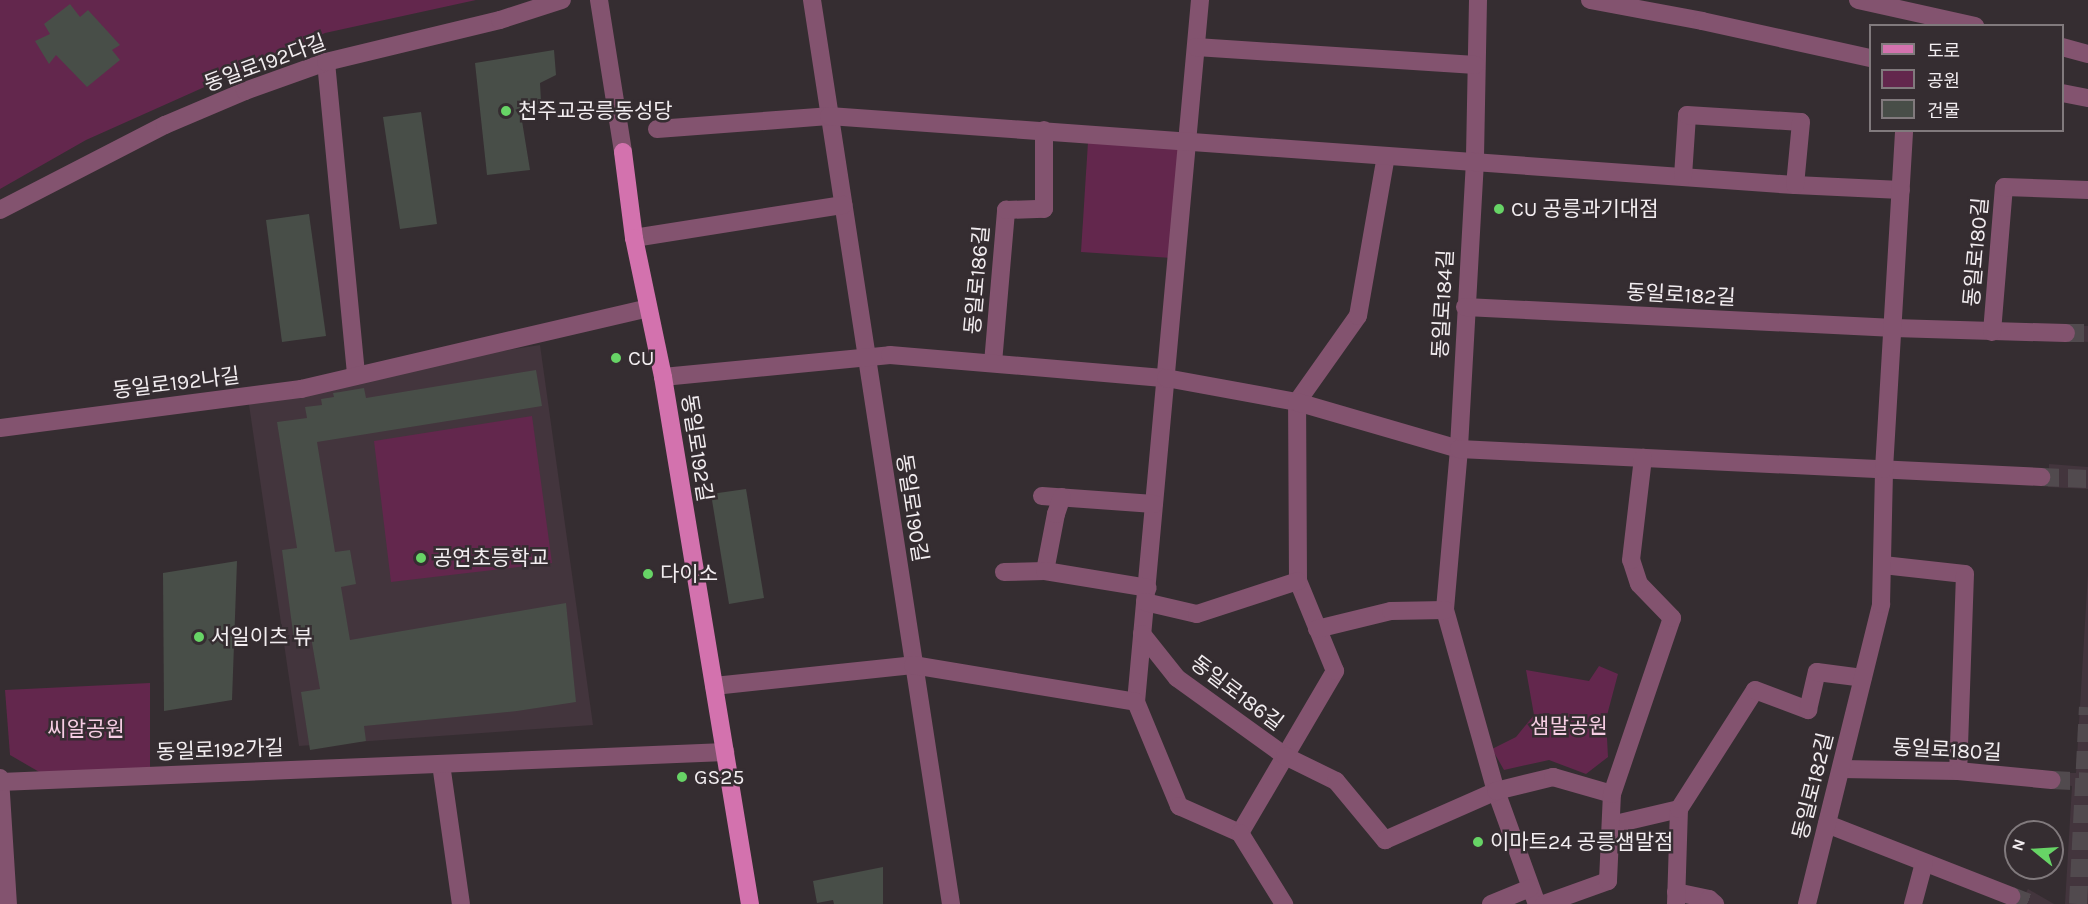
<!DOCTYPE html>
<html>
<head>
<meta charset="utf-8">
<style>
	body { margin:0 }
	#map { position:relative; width:2088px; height:904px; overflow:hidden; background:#352d31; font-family:Karla,"Noto Sans KR",sans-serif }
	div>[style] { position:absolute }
	.built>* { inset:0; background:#43353d }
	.green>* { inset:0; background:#63274d }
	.building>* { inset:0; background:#484e48 }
	.minor-tunnel>* { height:18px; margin-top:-9px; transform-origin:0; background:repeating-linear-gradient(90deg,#514a4e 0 18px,transparent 0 27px) }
	.minor>* { height:18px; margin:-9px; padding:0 9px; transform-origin:9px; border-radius:9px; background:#83536f }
	.major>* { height:18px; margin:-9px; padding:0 9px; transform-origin:9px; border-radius:9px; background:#d372ae }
	.dots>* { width:16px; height:16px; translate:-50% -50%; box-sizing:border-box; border:3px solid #352d31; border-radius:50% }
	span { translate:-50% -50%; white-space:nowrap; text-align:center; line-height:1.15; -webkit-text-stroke:5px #352d31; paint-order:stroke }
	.street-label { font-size:21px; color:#f2edf0 }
	.poi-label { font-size:21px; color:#f2edf0 }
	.left { translate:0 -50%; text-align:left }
	.park-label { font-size:21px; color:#f6cde3 }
	.legend { position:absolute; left:1869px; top:24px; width:195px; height:108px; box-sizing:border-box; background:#352d31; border:2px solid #817a7d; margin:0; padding:8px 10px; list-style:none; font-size:18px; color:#f2edf0 }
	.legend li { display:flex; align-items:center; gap:12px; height:30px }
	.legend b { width:30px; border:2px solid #817a7d }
	.north { position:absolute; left:2004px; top:820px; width:60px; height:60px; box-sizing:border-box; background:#352d31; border:2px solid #817a7d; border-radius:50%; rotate:288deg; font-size:16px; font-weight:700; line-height:24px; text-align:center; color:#f2edf0 }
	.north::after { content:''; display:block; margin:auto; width:21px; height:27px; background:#67d466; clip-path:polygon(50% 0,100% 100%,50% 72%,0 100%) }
</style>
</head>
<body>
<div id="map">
	<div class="built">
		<div style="clip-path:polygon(2075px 326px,2088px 326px,2088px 342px,2074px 341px)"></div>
		<div style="clip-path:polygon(540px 345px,593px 725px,299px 746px,247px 391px)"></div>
		<div style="clip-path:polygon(2049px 464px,2088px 467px,2088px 489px,2048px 487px)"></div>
		<div style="clip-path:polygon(2088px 573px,2088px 904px,2065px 904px,2072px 786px,2060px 785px,2061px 773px,2076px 773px)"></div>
		<div style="clip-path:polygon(2028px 889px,2054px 904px,2020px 904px)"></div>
	</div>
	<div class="green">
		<div style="clip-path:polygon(0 0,476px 0,325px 33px,86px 140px,0 189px)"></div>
		<div style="clip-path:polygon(1088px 142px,1180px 148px,1172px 258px,1081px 252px)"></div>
		<div style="clip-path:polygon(532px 416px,552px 563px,391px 582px,374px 441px)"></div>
		<div style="clip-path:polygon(1599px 666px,1618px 674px,1606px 719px,1608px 757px,1586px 774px,1549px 760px,1504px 770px,1492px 749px,1516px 737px,1534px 715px,1526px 670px,1589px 681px)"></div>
		<div style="clip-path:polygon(150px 683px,150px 770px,41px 773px,10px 755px,5px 690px)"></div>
	</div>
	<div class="building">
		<div style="clip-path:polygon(70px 4px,80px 17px,88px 10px,120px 45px,112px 50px,120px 60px,87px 87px,56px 55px,49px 64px,35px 41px,50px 34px,44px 24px)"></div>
		<div style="clip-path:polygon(554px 50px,556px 75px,540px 83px,541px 101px,522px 121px,530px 170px,487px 175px,475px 63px)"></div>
		<div style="clip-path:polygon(421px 112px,437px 224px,400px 229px,383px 117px)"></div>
		<div style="clip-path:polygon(309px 214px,326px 336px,282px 342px,266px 220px)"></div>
		<div style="clip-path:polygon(536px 370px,542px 406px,317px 442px,335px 552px,350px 550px,356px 584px,341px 587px,350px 640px,566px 603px,576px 702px,517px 711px,364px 726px,366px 741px,310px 750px,301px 692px,320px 689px,311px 637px,294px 640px,282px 550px,297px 548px,277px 422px,307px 418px,305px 407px,322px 405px,321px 399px,334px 397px,333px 393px,340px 392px,364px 388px,366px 398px)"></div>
		<div style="clip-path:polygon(746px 489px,764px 598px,729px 604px,711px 494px)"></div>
		<div style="clip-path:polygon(237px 561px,232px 700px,164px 711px,163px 573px)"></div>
		<div style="clip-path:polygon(883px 867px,883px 904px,834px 904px,833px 900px,817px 903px,813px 881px)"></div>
	</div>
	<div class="minor-tunnel">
		<div style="left:2066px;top:333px;width:22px"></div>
		<div style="left:2041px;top:477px;width:47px;rotate:2.4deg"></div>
		<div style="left:2052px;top:780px;width:36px;rotate:3deg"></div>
		<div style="left:2011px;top:896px;width:22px;rotate:21deg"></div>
		<div style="left:2078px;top:904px;width:197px;rotate:-87.1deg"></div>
	</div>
	<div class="minor">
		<div style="left:599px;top:0;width:154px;rotate:81deg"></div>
		<div style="left:812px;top:0;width:915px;rotate:81.26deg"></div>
		<div style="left:1200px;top:0;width:705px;rotate:95.21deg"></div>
		<div style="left:1136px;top:702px;width:113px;rotate:67.5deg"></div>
		<div style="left:1179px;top:806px;width:67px;rotate:23.9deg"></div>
		<div style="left:1240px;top:833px;width:188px;rotate:-59.6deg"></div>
		<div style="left:1335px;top:671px;width:97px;rotate:-112.3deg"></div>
		<div style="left:1298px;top:581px;width:179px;rotate:-90.3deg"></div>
		<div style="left:1297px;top:402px;width:105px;rotate:-54.7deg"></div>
		<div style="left:1358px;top:316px;width:162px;rotate:-80.1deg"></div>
		<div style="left:1478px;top:0;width:161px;rotate:91.1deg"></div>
		<div style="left:1475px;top:161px;width:288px;rotate:93.2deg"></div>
		<div style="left:1459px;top:449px;width:162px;rotate:95deg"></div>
		<div style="left:1445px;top:610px;width:188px;rotate:74.3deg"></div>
		<div style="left:1496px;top:791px;width:120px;rotate:70.1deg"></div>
		<div style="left:1590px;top:0;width:114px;rotate:10.6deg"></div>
		<div style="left:1702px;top:21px;width:172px;rotate:12.4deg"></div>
		<div style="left:1858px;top:0;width:120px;rotate:12.5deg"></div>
		<div style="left:1196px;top:47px;width:280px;rotate:3.7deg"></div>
		<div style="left:2062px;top:47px;width:27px;rotate:15deg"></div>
		<div style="left:326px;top:62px;width:315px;rotate:84.5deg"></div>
		<div style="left:2062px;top:93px;width:26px;rotate:11deg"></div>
		<div style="left:657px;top:129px;width:172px;rotate:-4.3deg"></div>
		<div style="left:829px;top:116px;width:968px;rotate:4.09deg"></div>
		<div style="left:1795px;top:185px;width:106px;rotate:2.7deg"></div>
		<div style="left:1683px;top:176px;width:61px;rotate:-86.2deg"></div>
		<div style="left:1687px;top:115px;width:114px;rotate:3.5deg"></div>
		<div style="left:1801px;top:122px;width:63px;rotate:95.4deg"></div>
		<div style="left:0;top:210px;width:186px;rotate:-27.3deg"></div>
		<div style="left:165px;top:125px;width:87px;rotate:-23deg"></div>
		<div style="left:245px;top:91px;width:86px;rotate:-19.7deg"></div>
		<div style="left:326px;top:62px;width:179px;rotate:-13.6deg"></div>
		<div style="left:500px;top:20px;width:65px;rotate:-17.9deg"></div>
		<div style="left:634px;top:238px;width:212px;rotate:-9deg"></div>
		<div style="left:1465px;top:307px;width:430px;rotate:2.8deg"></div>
		<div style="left:1894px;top:328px;width:172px;rotate:1.7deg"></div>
		<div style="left:1992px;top:332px;width:145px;rotate:-85.3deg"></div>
		<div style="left:2004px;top:187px;width:84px;rotate:2deg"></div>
		<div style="left:993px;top:363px;width:154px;rotate:-85.1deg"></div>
		<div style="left:1006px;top:210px;width:38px;rotate:-2deg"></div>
		<div style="left:1044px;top:209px;width:79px;rotate:-90deg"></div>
		<div style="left:663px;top:377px;width:228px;rotate:-5.5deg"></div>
		<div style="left:890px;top:355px;width:277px;rotate:4.8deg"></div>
		<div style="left:1166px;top:378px;width:133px;rotate:10.4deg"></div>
		<div style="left:1297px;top:402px;width:169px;rotate:16.2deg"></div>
		<div style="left:1459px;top:449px;width:583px;rotate:2.75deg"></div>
		<div style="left:0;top:428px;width:304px;rotate:-7.4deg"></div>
		<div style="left:301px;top:389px;width:356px;rotate:-13.1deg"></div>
		<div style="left:1042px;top:496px;width:112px;rotate:4.1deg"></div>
		<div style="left:1883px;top:565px;width:82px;rotate:6.3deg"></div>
		<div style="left:1965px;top:574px;width:197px;rotate:92deg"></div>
		<div style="left:1045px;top:571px;width:58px;rotate:-79.1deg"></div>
		<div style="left:1056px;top:514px;width:18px;rotate:-71deg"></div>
		<div style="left:1004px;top:572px;width:41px;rotate:-1.4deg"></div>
		<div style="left:1045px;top:571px;width:104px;rotate:9.4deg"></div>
		<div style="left:1145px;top:602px;width:53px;rotate:13deg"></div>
		<div style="left:1197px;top:614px;width:106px;rotate:-18.1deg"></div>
		<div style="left:1317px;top:629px;width:76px;rotate:-13.7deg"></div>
		<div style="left:1391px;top:611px;width:54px;rotate:-1.1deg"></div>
		<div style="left:1142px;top:634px;width:56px;rotate:51.5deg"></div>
		<div style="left:1177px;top:678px;width:133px;rotate:35.8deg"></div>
		<div style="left:1285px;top:756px;width:57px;rotate:26.1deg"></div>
		<div style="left:1336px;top:781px;width:77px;rotate:50.3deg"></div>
		<div style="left:1385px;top:840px;width:121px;rotate:-23.8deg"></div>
		<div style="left:1496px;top:791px;width:59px;rotate:-13.8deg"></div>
		<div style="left:1553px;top:777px;width:61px;rotate:16.1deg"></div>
		<div style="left:714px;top:686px;width:200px;rotate:-6deg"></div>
		<div style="left:913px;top:665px;width:226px;rotate:9.4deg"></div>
		<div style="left:441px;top:764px;width:141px;rotate:81.9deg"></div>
		<div style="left:1841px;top:769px;width:117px;rotate:1deg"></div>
		<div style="left:1958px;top:771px;width:94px;rotate:5.5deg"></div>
		<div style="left:0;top:778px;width:126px;rotate:86.4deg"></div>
		<div style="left:0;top:782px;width:726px;rotate:-2.37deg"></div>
		<div style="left:1827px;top:824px;width:198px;rotate:21.4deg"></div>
		<div style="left:1611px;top:825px;width:70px;rotate:-13.2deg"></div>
		<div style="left:1240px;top:833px;width:84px;rotate:58.2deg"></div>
		<div style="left:1676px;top:892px;width:34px;rotate:12deg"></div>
		<div style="left:1709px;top:899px;width:8px;rotate:40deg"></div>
		<div style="left:1491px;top:904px;width:42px;rotate:-22.3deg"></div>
		<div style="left:1544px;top:904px;width:68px;rotate:-19.8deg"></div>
		<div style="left:1608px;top:881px;width:87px;rotate:-87.4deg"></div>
		<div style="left:1612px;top:794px;width:186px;rotate:-71.2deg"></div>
		<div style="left:1672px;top:618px;width:47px;rotate:-134.1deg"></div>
		<div style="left:1639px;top:584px;width:25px;rotate:-108deg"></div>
		<div style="left:1631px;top:560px;width:103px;rotate:-83.3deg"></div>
		<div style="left:1676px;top:904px;width:95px;rotate:-88.2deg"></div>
		<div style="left:1679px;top:809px;width:141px;rotate:-57.4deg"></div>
		<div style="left:1755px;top:690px;width:57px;rotate:20.7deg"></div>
		<div style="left:1808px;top:710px;width:39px;rotate:-77deg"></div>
		<div style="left:1817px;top:672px;width:46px;rotate:7.4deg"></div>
		<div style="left:1807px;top:904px;width:309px;rotate:-76.1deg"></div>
		<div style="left:1881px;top:604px;width:135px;rotate:-88.7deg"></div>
		<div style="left:1884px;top:469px;width:340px;rotate:-86.6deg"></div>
		<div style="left:1913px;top:904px;width:42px;rotate:-75deg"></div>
	</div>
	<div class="major">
		<div style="left:623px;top:152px;width:87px;rotate:82.7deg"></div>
		<div style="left:634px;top:238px;width:142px;rotate:78.2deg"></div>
		<div style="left:663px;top:377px;width:534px;rotate:80.63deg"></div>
	</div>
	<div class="dots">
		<div style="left:506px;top:111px;background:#67d466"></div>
		<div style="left:1499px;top:209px;background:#67d466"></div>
		<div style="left:616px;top:358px;background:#67d466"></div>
		<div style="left:421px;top:558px;background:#67d466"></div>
		<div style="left:648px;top:574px;background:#67d466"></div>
		<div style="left:199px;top:637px;background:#67d466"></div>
		<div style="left:682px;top:777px;background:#67d466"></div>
		<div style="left:1478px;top:842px;background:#67d466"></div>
	</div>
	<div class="street-label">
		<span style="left:265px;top:63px;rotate:-20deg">동일로192다길</span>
		<span style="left:1976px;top:252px;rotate:-85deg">동일로180길</span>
		<span style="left:977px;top:280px;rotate:-85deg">동일로186길</span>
		<span style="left:1681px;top:295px;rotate:3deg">동일로182길</span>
		<span style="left:1443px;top:304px;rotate:-87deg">동일로184길</span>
		<span style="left:176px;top:383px;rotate:-7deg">동일로192나길</span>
		<span style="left:697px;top:448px;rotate:81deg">동일로192길</span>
		<span style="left:912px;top:508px;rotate:81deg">동일로190길</span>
		<span style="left:1237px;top:693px;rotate:37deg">동일로186길</span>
		<span style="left:220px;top:750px;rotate:-2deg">동일로192가길</span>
		<span style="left:1947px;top:750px;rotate:3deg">동일로180길</span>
		<span style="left:1813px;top:786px;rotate:-76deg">동일로182길</span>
	</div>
	<div class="poi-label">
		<span class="left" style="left:518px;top:111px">천주교공릉동성당</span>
		<span class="left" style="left:1511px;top:209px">CU 공릉과기대점</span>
		<span class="left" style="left:628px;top:358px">CU</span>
		<span class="left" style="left:433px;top:558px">공연초등학교</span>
		<span class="left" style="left:660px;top:574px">다이소</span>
		<span class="left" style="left:211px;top:637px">서일이츠 뷰</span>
		<span class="left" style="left:694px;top:777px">GS25</span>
		<span class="left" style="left:1490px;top:842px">이마트24 공릉샘말점</span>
	</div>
	<div class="park-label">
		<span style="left:1569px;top:726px">샘말공원</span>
		<span style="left:86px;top:729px">씨알공원</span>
	</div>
	<ul class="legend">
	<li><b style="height:8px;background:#d372ae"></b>도로</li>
	<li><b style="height:16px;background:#63274d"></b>공원</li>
	<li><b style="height:16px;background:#484e48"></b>건물</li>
	</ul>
	<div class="north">N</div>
</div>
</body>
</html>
